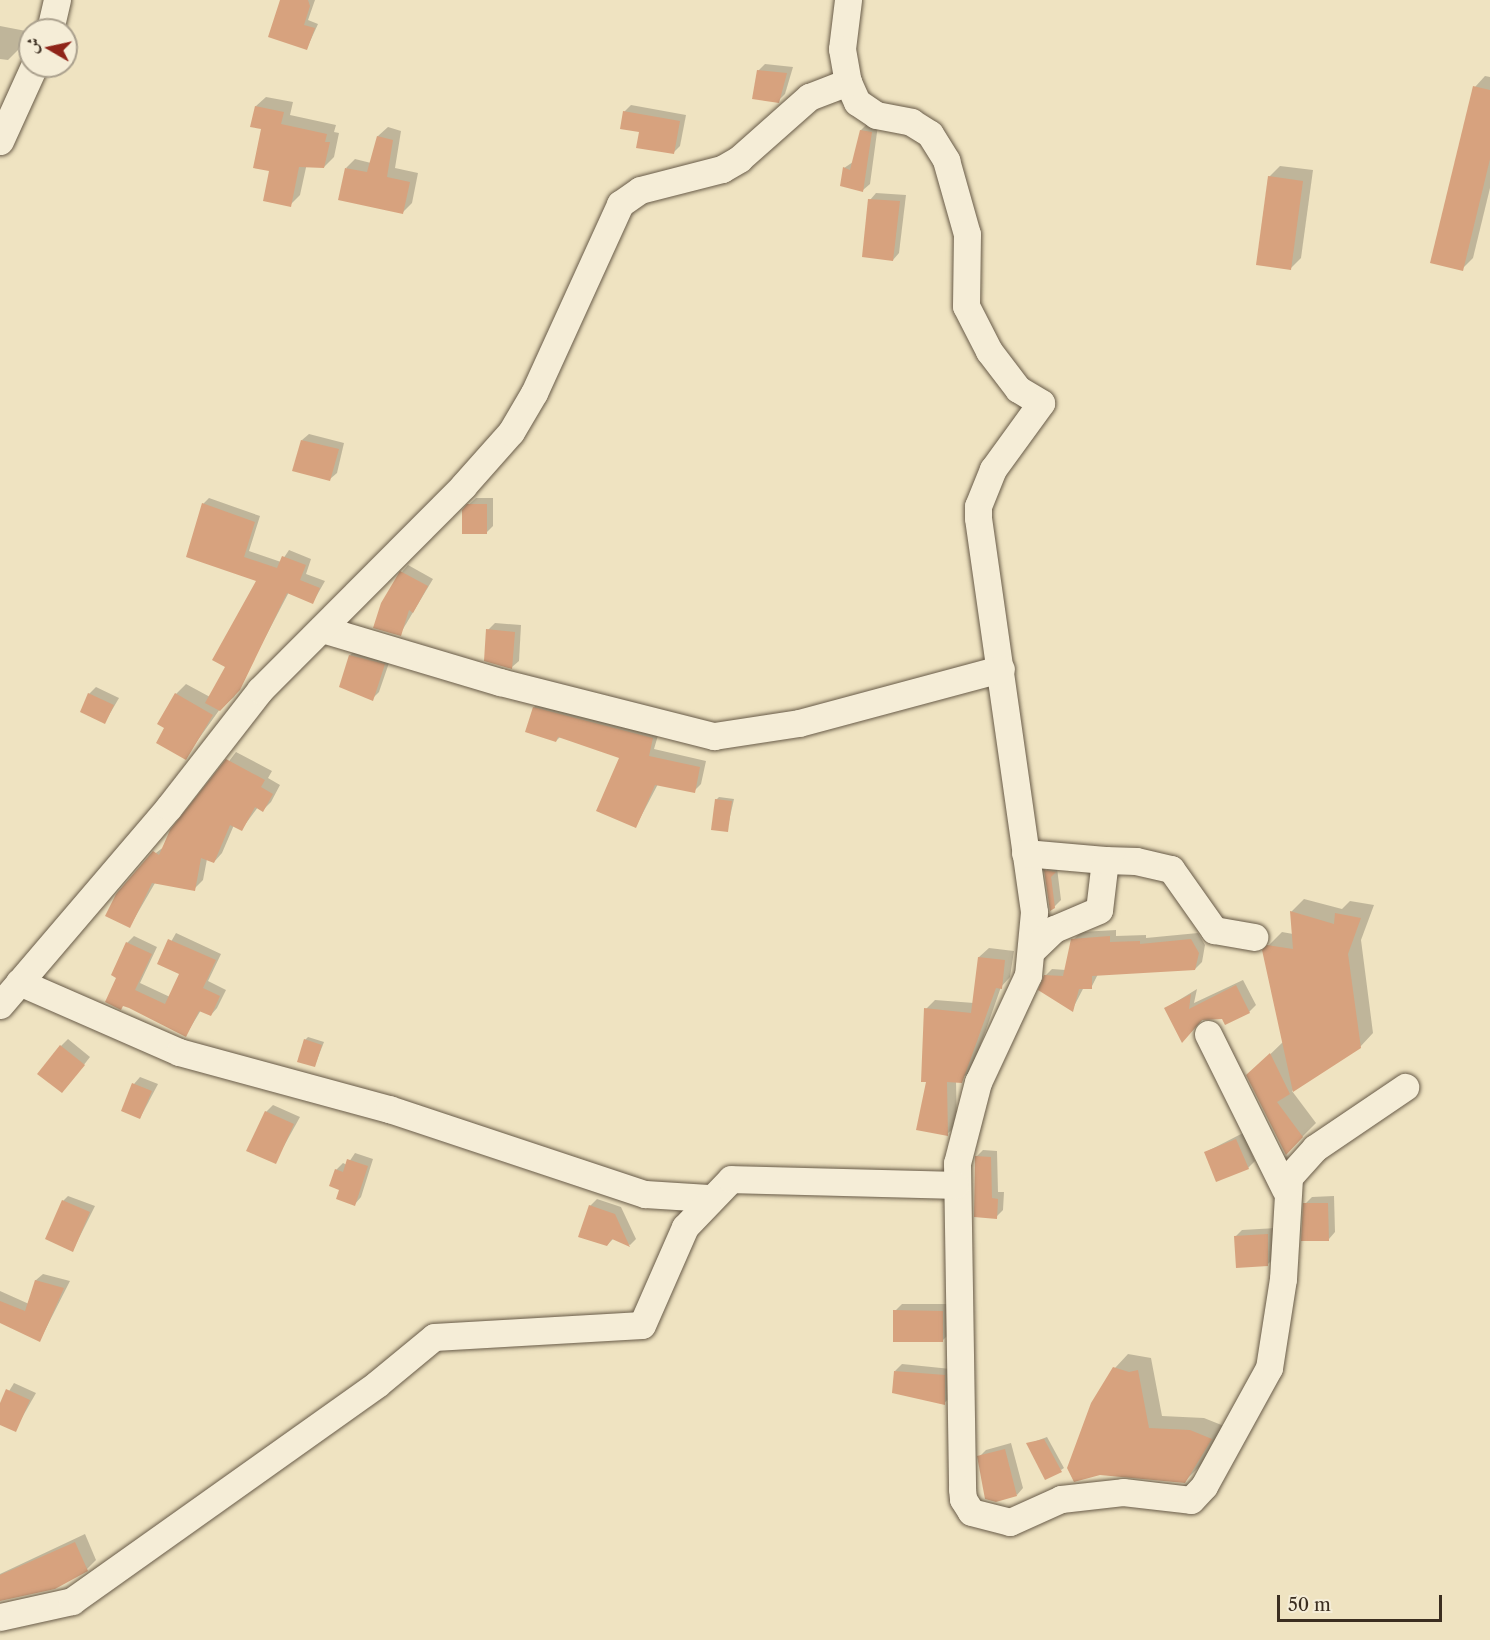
<!DOCTYPE html>
<html>
<head>
<meta charset="utf-8">
<style>
	body { margin:0 }
	#map { position:relative; width:1490px; height:1640px; overflow:hidden; background:#efe3c1; font-family:"Libre Caslon Text",Amiri,serif }
	div>[style] { position:absolute }
	.shadow>* { inset:0; background:#0003 }
	.building>* { inset:0; background:#d7a27e }
	.roads { filter:drop-shadow(0 0 2px #685b48) drop-shadow(0 0 2px #685b48) }
	.minor>* { height:27px; margin:-13.5px; padding:0 13.5px; transform-origin:13.5px; border-radius:13.5px; background:#f5edd7 }
	span { translate:-50% -50%; white-space:nowrap; text-align:center; line-height:1.15; -webkit-text-stroke:4.5px #f5edd7; paint-order:stroke }
	.north { position:absolute; left:18px; top:18px; width:60px; height:60px; box-sizing:border-box; background:#f5edd7; border:2px solid #aba18e; border-radius:50%; rotate:279deg; font-size:16px; font-weight:700; line-height:24px; text-align:center; color:#3b2e20 }
	.north::after { content:''; display:block; margin:auto; width:21px; height:27px; background:#8f2418; clip-path:polygon(50% 0,100% 100%,50% 72%,0 100%) }
	.scale { position:absolute; left:1277px; top:1595px; width:165px; height:27px; box-sizing:border-box; border:3px solid #3b2e20; border-top:0; padding-left:8px; font-size:18px; line-height:21px; white-space:nowrap; color:#3b2e20; -webkit-text-stroke:4px #f5edd7; paint-order:stroke }
</style>
</head>
<body>
<div id="map">
	<div class="shadow">
		<div style="clip-path:polygon(287px 0,315px 0,308px 20px,318px 24px,307px 48px)"></div>
		<div style="clip-path:polygon(0 26px,26px 31px,18px 50px,8px 60px,0 59px)"></div>
		<div style="clip-path:polygon(765px 64px,793px 67px,785px 94px,778px 101px,758px 71px)"></div>
		<div style="clip-path:polygon(1485px 76px,1490px 77px,1490px 188px,1473px 258px,1462px 269px,1475px 87px)"></div>
		<div style="clip-path:polygon(266px 97px,293px 102px,290px 115px,336px 125px,334px 132px,339px 133px,334px 157px,324px 167px,307px 163px,300px 195px,290px 205px,271px 170px,256px 106px)"></div>
		<div style="clip-path:polygon(631px 105px,686px 115px,680px 146px,673px 153px,641px 131px,624px 112px)"></div>
		<div style="clip-path:polygon(868px 123px,878px 125px,870px 184px,863px 190px,844px 168px,853px 162px,861px 130px)"></div>
		<div style="clip-path:polygon(388px 127px,401px 131px,395px 168px,418px 173px,412px 203px,402px 213px,346px 168px,355px 159px,371px 163px,378px 136px)"></div>
		<div style="clip-path:polygon(1280px 166px,1313px 170px,1301px 258px,1291px 268px,1269px 177px)"></div>
		<div style="clip-path:polygon(876px 193px,906px 195px,899px 253px,893px 260px,870px 200px)"></div>
		<div style="clip-path:polygon(309px 434px,344px 443px,337px 473px,330px 479px,302px 440px)"></div>
		<div style="clip-path:polygon(209px 498px,260px 516px,249px 551px,281px 562px,289px 550px,311px 559px,306px 574px,325px 581px,313px 602px,289px 592px,234px 697px,220px 709px,185px 758px,166px 728px,176px 694px,186px 684px,210px 697px,227px 667px,258px 580px,203px 504px)"></div>
		<div style="clip-path:polygon(476px 498px,493px 498px,493px 526px,486px 533px,463px 510px)"></div>
		<div style="clip-path:polygon(408px 565px,433px 579px,400px 634px,402px 572px)"></div>
		<div style="clip-path:polygon(495px 623px,521px 625px,519px 661px,512px 667px,488px 630px)"></div>
		<div style="clip-path:polygon(357px 649px,391px 657px,379px 692px,372px 699px,350px 655px)"></div>
		<div style="clip-path:polygon(96px 687px,119px 698px,105px 722px,89px 694px)"></div>
		<div style="clip-path:polygon(541px 701px,659px 732px,654px 749px,706px 761px,701px 784px,694px 791px,658px 784px,636px 826px,621px 757px,560px 737px,556px 741px,534px 707px)"></div>
		<div style="clip-path:polygon(236px 752px,272px 771px,268px 778px,280px 785px,271px 802px,263px 810px,258px 807px,241px 830px,234px 825px,222px 853px,214px 862px,207px 859px,203px 880px,194px 889px,155px 883px,130px 926px,148px 859px,165px 846px)"></div>
		<div style="clip-path:polygon(719px 797px,734px 799px,727px 830px,716px 800px)"></div>
		<div style="clip-path:polygon(1052px 864px,1057px 868px,1061px 900px,1054px 907px,1046px 871px)"></div>
		<div style="clip-path:polygon(1304px 899px,1342px 909px,1350px 901px,1374px 905px,1361px 940px,1373px 1033px,1360px 1047px,1292px 1091px,1316px 1123px,1286px 1153px,1248px 1076px,1284px 1041px,1264px 950px,1282px 932px,1293px 934px,1291px 912px)"></div>
		<div style="clip-path:polygon(1116px 930px,1116px 936px,1146px 935px,1146px 938px,1198px 933px,1205px 945px,1202px 962px,1195px 969px,1098px 974px,1091px 988px,1084px 987px,1072px 1010px,1045px 976px,1052px 969px,1066px 970px,1074px 939px,1081px 932px)"></div>
		<div style="clip-path:polygon(176px 933px,221px 954px,208px 981px,226px 990px,217px 1008px,211px 1015px,201px 1010px,186px 1035px,118px 977px,127px 943px,134px 936px,157px 947px,140px 983px,170px 997px,181px 973px,159px 963px)"></div>
		<div style="clip-path:polygon(989px 948px,1014px 951px,1010px 977px,1001px 987px,971px 1072px,956px 1081px,957px 1125px,947px 1134px,928px 1080px,926px 1009px,935px 1000px,974px 1003px,979px 957px)"></div>
		<div style="clip-path:polygon(1243px 980px,1256px 1005px,1249px 1012px,1204px 1018px,1183px 1040px,1166px 1008px,1197px 989px,1194px 1003px)"></div>
		<div style="clip-path:polygon(308px 1037px,324px 1042px,315px 1065px,305px 1040px)"></div>
		<div style="clip-path:polygon(68px 1039px,90px 1057px,68px 1085px,61px 1046px)"></div>
		<div style="clip-path:polygon(140px 1077px,158px 1084px,140px 1118px,134px 1084px)"></div>
		<div style="clip-path:polygon(273px 1105px,300px 1117px,275px 1162px,266px 1112px)"></div>
		<div style="clip-path:polygon(1243px 1133px,1255px 1161px,1248px 1168px,1206px 1152px)"></div>
		<div style="clip-path:polygon(983px 1150px,997px 1151px,998px 1192px,1004px 1192px,1003px 1210px,996px 1217px,976px 1157px)"></div>
		<div style="clip-path:polygon(355px 1153px,373px 1159px,361px 1197px,355px 1204px,341px 1189px,336px 1170px,343px 1163px,347px 1165px)"></div>
		<div style="clip-path:polygon(68px 1196px,95px 1206px,73px 1250px,63px 1201px)"></div>
		<div style="clip-path:polygon(1334px 1196px,1335px 1232px,1329px 1239px,1305px 1204px,1312px 1197px)"></div>
		<div style="clip-path:polygon(597px 1199px,621px 1207px,636px 1239px,630px 1245px,614px 1238px,607px 1245px,590px 1206px)"></div>
		<div style="clip-path:polygon(1275px 1228px,1274px 1258px,1267px 1265px,1235px 1237px,1242px 1230px)"></div>
		<div style="clip-path:polygon(43px 1274px,70px 1281px,40px 1340px,0 1322px,0 1291px,29px 1304px,36px 1280px)"></div>
		<div style="clip-path:polygon(902px 1304px,949px 1304px,949px 1334px,942px 1341px,895px 1311px)"></div>
		<div style="clip-path:polygon(1128px 1354px,1151px 1358px,1162px 1416px,1204px 1418px,1224px 1426px,1204px 1462px,1184px 1482px,1100px 1473px,1115px 1368px)"></div>
		<div style="clip-path:polygon(902px 1364px,951px 1369px,951px 1397px,944px 1403px,895px 1371px)"></div>
		<div style="clip-path:polygon(14px 1383px,36px 1393px,15px 1430px,0 1423px,0 1406px)"></div>
		<div style="clip-path:polygon(1047px 1437px,1064px 1468px,1061px 1470px,1028px 1444px)"></div>
		<div style="clip-path:polygon(1011px 1443px,1023px 1488px,1017px 1495px,979px 1457px,986px 1450px)"></div>
		<div style="clip-path:polygon(85px 1534px,96px 1560px,87px 1569px,0 1599px,0 1574px)"></div>
	</div>
	<div class="building">
		<div style="clip-path:polygon(280px 0,308px 0,310px 6px,304px 25px,315px 28px,307px 50px,268px 37px)"></div>
		<div style="clip-path:polygon(757px 70px,787px 73px,779px 103px,752px 99px)"></div>
		<div style="clip-path:polygon(1473px 86px,1490px 90px,1490px 159px,1463px 271px,1430px 263px)"></div>
		<div style="clip-path:polygon(255px 106px,284px 112px,281px 124px,327px 134px,325px 142px,330px 142px,324px 168px,299px 167px,291px 207px,263px 201px,269px 171px,253px 168px,261px 129px,250px 127px)"></div>
		<div style="clip-path:polygon(623px 111px,680px 121px,674px 154px,636px 148px,639px 132px,620px 129px)"></div>
		<div style="clip-path:polygon(860px 130px,872px 132px,863px 192px,840px 186px,843px 167px,850px 170px)"></div>
		<div style="clip-path:polygon(377px 136px,393px 140px,387px 177px,410px 182px,403px 214px,338px 200px,345px 168px,367px 172px)"></div>
		<div style="clip-path:polygon(1268px 176px,1303px 181px,1291px 270px,1256px 265px)"></div>
		<div style="clip-path:polygon(868px 199px,900px 201px,893px 261px,862px 257px)"></div>
		<div style="clip-path:polygon(301px 440px,339px 449px,330px 481px,292px 471px)"></div>
		<div style="clip-path:polygon(202px 503px,255px 522px,244px 557px,277px 568px,282px 556px,306px 565px,300px 580px,320px 588px,313px 604px,287px 593px,240px 690px,220px 711px,205px 703px,225px 667px,212px 660px,256px 581px,186px 557px)"></div>
		<div style="clip-path:polygon(467px 504px,487px 504px,487px 534px,462px 534px,462px 510px)"></div>
		<div style="clip-path:polygon(400px 571px,428px 586px,413px 613px,409px 610px,401px 636px,373px 628px,381px 603px)"></div>
		<div style="clip-path:polygon(486px 629px,515px 632px,512px 669px,484px 661px)"></div>
		<div style="clip-path:polygon(349px 655px,385px 664px,373px 701px,339px 687px)"></div>
		<div style="clip-path:polygon(88px 693px,114px 705px,105px 724px,80px 712px)"></div>
		<div style="clip-path:polygon(175px 693px,213px 715px,186px 760px,156px 743px,164px 728px,157px 724px)"></div>
		<div style="clip-path:polygon(533px 707px,653px 738px,649px 756px,700px 767px,695px 793px,655px 785px,636px 828px,596px 811px,619px 758px,558px 737px,556px 742px,525px 732px)"></div>
		<div style="clip-path:polygon(226px 759px,265px 780px,261px 787px,273px 794px,263px 812px,255px 807px,242px 831px,230px 825px,214px 863px,201px 858px,195px 891px,152px 883px,130px 928px,105px 916px,116px 894px,147px 858px,153px 851px,159px 855px,170px 830px)"></div>
		<div style="clip-path:polygon(715px 799px,732px 801px,728px 832px,711px 830px)"></div>
		<div style="clip-path:polygon(1044px 870px,1056px 872px,1051px 877px,1055px 908px,1050px 911px)"></div>
		<div style="clip-path:polygon(1290px 911px,1334px 924px,1335px 913px,1361px 918px,1348px 954px,1361px 1048px,1293px 1092px,1262px 950px,1267px 945px,1293px 949px)"></div>
		<div style="clip-path:polygon(1110px 936px,1110px 942px,1140px 941px,1140px 944px,1191px 939px,1199px 953px,1195px 970px,1092px 976px,1092px 989px,1079px 989px,1073px 1012px,1038px 990px,1044px 975px,1063px 976px,1071px 939px)"></div>
		<div style="clip-path:polygon(168px 939px,216px 960px,203px 988px,220px 996px,211px 1016px,199px 1011px,186px 1037px,129px 1008px,123px 1006px,121px 1010px,105px 1002px,116px 978px,111px 975px,126px 942px,152px 954px,135px 990px,165px 1004px,179px 974px,157px 964px)"></div>
		<div style="clip-path:polygon(978px 957px,1005px 960px,1002px 989px,996px 988px,962px 1083px,947px 1082px,948px 1136px,916px 1130px,926px 1082px,921px 1082px,924px 1008px,971px 1013px)"></div>
		<div style="clip-path:polygon(1236px 985px,1250px 1013px,1225px 1025px,1222px 1019px,1202px 1020px,1182px 1043px,1164px 1008px,1191px 994px,1189px 1009px)"></div>
		<div style="clip-path:polygon(304px 1039px,322px 1045px,315px 1067px,297px 1062px)"></div>
		<div style="clip-path:polygon(60px 1045px,85px 1065px,62px 1093px,37px 1074px)"></div>
		<div style="clip-path:polygon(1270px 1053px,1290px 1094px,1277px 1102px,1303px 1137px,1286px 1155px,1246px 1075px)"></div>
		<div style="clip-path:polygon(132px 1083px,152px 1091px,140px 1119px,121px 1111px)"></div>
		<div style="clip-path:polygon(265px 1111px,294px 1124px,276px 1164px,246px 1151px)"></div>
		<div style="clip-path:polygon(1236px 1139px,1249px 1169px,1216px 1182px,1204px 1152px)"></div>
		<div style="clip-path:polygon(975px 1156px,991px 1157px,992px 1198px,998px 1199px,997px 1219px,974px 1217px)"></div>
		<div style="clip-path:polygon(347px 1159px,368px 1166px,355px 1206px,336px 1199px,339px 1190px,329px 1186px,335px 1169px,343px 1172px)"></div>
		<div style="clip-path:polygon(62px 1200px,90px 1212px,73px 1252px,45px 1239px)"></div>
		<div style="clip-path:polygon(1303px 1203px,1328px 1203px,1329px 1241px,1301px 1241px)"></div>
		<div style="clip-path:polygon(589px 1205px,615px 1214px,630px 1247px,612px 1239px,607px 1246px,578px 1237px)"></div>
		<div style="clip-path:polygon(1268px 1234px,1268px 1266px,1236px 1268px,1234px 1236px)"></div>
		<div style="clip-path:polygon(35px 1280px,64px 1288px,40px 1342px,0 1323px,0 1301px,25px 1311px)"></div>
		<div style="clip-path:polygon(893px 1310px,943px 1311px,943px 1342px,893px 1342px)"></div>
		<div style="clip-path:polygon(1113px 1367px,1129px 1372px,1138px 1370px,1149px 1428px,1190px 1430px,1212px 1439px,1185px 1483px,1100px 1475px,1074px 1482px,1067px 1468px,1091px 1403px)"></div>
		<div style="clip-path:polygon(894px 1371px,945px 1375px,945px 1405px,892px 1393px)"></div>
		<div style="clip-path:polygon(6px 1389px,30px 1400px,16px 1432px,0 1425px,0 1403px)"></div>
		<div style="clip-path:polygon(1044px 1439px,1062px 1472px,1045px 1480px,1026px 1443px)"></div>
		<div style="clip-path:polygon(1005px 1449px,1017px 1496px,996px 1502px,985px 1499px,977px 1456px)"></div>
		<div style="clip-path:polygon(75px 1542px,88px 1571px,55px 1589px,0 1601px,0 1575px)"></div>
	</div>
	<div class="roads">
		<div class="minor">
			<div style="left:848px;top:0;width:49px;rotate:97deg"></div>
			<div style="left:842px;top:49px;width:34px;rotate:80deg"></div>
			<div style="left:848px;top:82px;width:22px;rotate:66deg"></div>
			<div style="left:857px;top:102px;width:23px;rotate:34deg"></div>
			<div style="left:876px;top:115px;width:36px;rotate:11deg"></div>
			<div style="left:911px;top:122px;width:22px;rotate:32deg"></div>
			<div style="left:930px;top:134px;width:31px;rotate:58deg"></div>
			<div style="left:946px;top:160px;width:77px;rotate:74.2deg"></div>
			<div style="left:967px;top:234px;width:72px;rotate:90.8deg"></div>
			<div style="left:966px;top:306px;width:51px;rotate:62.9deg"></div>
			<div style="left:989px;top:351px;width:48px;rotate:52.7deg"></div>
			<div style="left:1018px;top:389px;width:27px;rotate:31deg"></div>
			<div style="left:1041px;top:403px;width:82px;rotate:126deg"></div>
			<div style="left:993px;top:469px;width:40px;rotate:112deg"></div>
			<div style="left:978px;top:506px;width:12px;rotate:90deg"></div>
			<div style="left:978px;top:518px;width:398px;rotate:81.9deg"></div>
			<div style="left:1034px;top:912px;width:63px;rotate:95.4deg"></div>
			<div style="left:1028px;top:975px;width:118px;rotate:115deg"></div>
			<div style="left:978px;top:1082px;width:84px;rotate:104.5deg"></div>
			<div style="left:957px;top:1163px;width:326px;rotate:89.1deg"></div>
			<div style="left:962px;top:1489px;width:10px;rotate:84deg"></div>
			<div style="left:963px;top:1499px;width:15px;rotate:58deg"></div>
			<div style="left:971px;top:1512px;width:40px;rotate:14.4deg"></div>
			<div style="left:1010px;top:1522px;width:56px;rotate:-24.3deg"></div>
			<div style="left:1061px;top:1499px;width:62px;rotate:-6.4deg"></div>
			<div style="left:1123px;top:1492px;width:68px;rotate:6.7deg"></div>
			<div style="left:1191px;top:1500px;width:19px;rotate:-47deg"></div>
			<div style="left:1204px;top:1486px;width:135px;rotate:-61.2deg"></div>
			<div style="left:1269px;top:1368px;width:90px;rotate:-81.1deg"></div>
			<div style="left:1283px;top:1279px;width:102px;rotate:-86.6deg"></div>
			<div style="left:1289px;top:1177px;width:39px;rotate:-48deg"></div>
			<div style="left:1315px;top:1148px;width:109px;rotate:-34.1deg"></div>
			<div style="left:50px;top:30px;width:31px;rotate:-77deg"></div>
			<div style="left:0;top:141px;width:82px;rotate:-65.6deg"></div>
			<div style="left:322px;top:629px;width:186px;rotate:16.6deg"></div>
			<div style="left:500px;top:682px;width:221px;rotate:14.2deg"></div>
			<div style="left:714px;top:736px;width:86px;rotate:-8.7deg"></div>
			<div style="left:799px;top:723px;width:209px;rotate:-15deg"></div>
			<div style="left:1025px;top:853px;width:80px;rotate:5deg"></div>
			<div style="left:1105px;top:860px;width:50px;rotate:96.8deg"></div>
			<div style="left:1099px;top:910px;width:49px;rotate:157.1deg"></div>
			<div style="left:1054px;top:929px;width:29px;rotate:136deg"></div>
			<div style="left:1105px;top:860px;width:31px;rotate:2deg"></div>
			<div style="left:1136px;top:861px;width:36px;rotate:13deg"></div>
			<div style="left:1171px;top:869px;width:75px;rotate:54.8deg"></div>
			<div style="left:1214px;top:930px;width:41px;rotate:9.9deg"></div>
			<div style="left:19px;top:982px;width:175px;rotate:23.6deg"></div>
			<div style="left:179px;top:1052px;width:218px;rotate:15.2deg"></div>
			<div style="left:389px;top:1109px;width:270px;rotate:18.4deg"></div>
			<div style="left:645px;top:1194px;width:63px;rotate:3.6deg"></div>
			<div style="left:0;top:1005px;width:260px;rotate:-49.5deg"></div>
			<div style="left:169px;top:807px;width:148px;rotate:-52.1deg"></div>
			<div style="left:260px;top:690px;width:288px;rotate:-45.1deg"></div>
			<div style="left:463px;top:486px;width:72px;rotate:-48.4deg"></div>
			<div style="left:511px;top:432px;width:45px;rotate:-59.5deg"></div>
			<div style="left:534px;top:393px;width:208px;rotate:-65.5deg"></div>
			<div style="left:620px;top:204px;width:24px;rotate:-35deg"></div>
			<div style="left:640px;top:190px;width:85px;rotate:-14.4deg"></div>
			<div style="left:722px;top:169px;width:20px;rotate:-30deg"></div>
			<div style="left:739px;top:159px;width:94px;rotate:-41.5deg"></div>
			<div style="left:809px;top:97px;width:42px;rotate:-21deg"></div>
			<div style="left:1208px;top:1034px;width:173px;rotate:63.6deg"></div>
			<div style="left:0;top:1617px;width:74px;rotate:-12.5deg"></div>
			<div style="left:72px;top:1601px;width:374px;rotate:-35.4deg"></div>
			<div style="left:377px;top:1384px;width:74px;rotate:-39.5deg"></div>
			<div style="left:434px;top:1337px;width:208px;rotate:-3.3deg"></div>
			<div style="left:642px;top:1325px;width:107px;rotate:-66.3deg"></div>
			<div style="left:685px;top:1227px;width:66px;rotate:-46.2deg"></div>
			<div style="left:731px;top:1179px;width:224px;rotate:1.5deg"></div>
		</div>
	</div>
	<div class="north">ش</div>
	<div class="scale">50 m</div>
</div>
</body>
</html>
